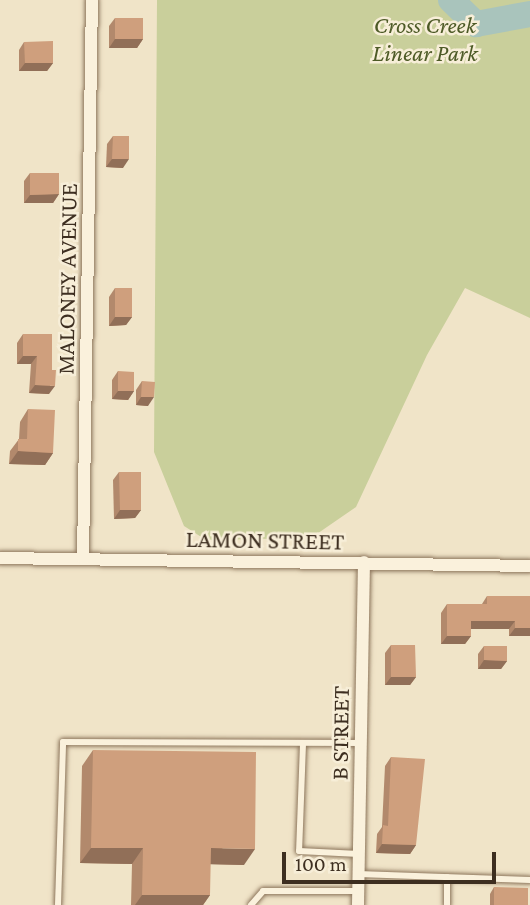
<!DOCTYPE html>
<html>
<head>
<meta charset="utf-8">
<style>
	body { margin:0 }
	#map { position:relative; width:530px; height:905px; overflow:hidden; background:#f0e4c8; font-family:"Crimson Pro",serif }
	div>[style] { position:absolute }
	.green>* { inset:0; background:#c9cf9b }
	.river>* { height:26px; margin:-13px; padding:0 13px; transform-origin:13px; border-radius:13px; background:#a9c4bc }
	.roads { filter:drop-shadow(0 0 2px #8d765c) drop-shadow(0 0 2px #8d765c) }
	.service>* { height:6px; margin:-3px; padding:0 3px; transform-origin:3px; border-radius:3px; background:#faf1dc }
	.minor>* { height:12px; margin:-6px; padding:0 6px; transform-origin:6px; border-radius:6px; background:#faf1dc }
	.wall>* { inset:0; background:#b2896c }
	.shaded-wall>* { inset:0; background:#916f58 }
	.building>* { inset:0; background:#cf9f7d }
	span { translate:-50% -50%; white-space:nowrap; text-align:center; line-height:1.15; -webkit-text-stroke:5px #f7eed8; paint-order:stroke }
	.park-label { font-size:24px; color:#4d5a26; font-style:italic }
	.street-label { font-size:24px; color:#3d2e20 }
	.scale { position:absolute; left:282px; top:852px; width:214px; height:32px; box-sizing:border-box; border:4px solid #3d2e20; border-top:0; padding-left:9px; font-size:21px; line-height:24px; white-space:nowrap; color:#3d2e20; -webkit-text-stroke:5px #f7eed8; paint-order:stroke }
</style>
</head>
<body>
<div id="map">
	<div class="green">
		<div style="clip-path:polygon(157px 0,530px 0,530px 318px,465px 288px,427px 355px,356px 507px,311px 538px,206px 540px,184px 526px,154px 452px)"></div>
	</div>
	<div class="river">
		<div style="left:451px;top:0;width:35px;rotate:44deg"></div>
		<div style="left:476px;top:24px;width:55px;rotate:-10.5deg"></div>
	</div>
	<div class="roads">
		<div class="service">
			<div style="left:303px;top:744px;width:107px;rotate:92.1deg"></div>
			<div style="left:299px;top:851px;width:60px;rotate:2.9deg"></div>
			<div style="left:358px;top:874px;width:172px;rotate:2deg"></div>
			<div style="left:447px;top:877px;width:28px;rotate:90deg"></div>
			<div style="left:58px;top:905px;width:163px;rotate:-88.2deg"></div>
			<div style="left:63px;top:742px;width:298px;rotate:0.2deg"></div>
			<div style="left:251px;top:905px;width:18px;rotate:-49deg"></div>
			<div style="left:263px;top:891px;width:95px"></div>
		</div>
		<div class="minor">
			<div style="left:0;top:558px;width:530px;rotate:0.86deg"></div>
			<div style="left:83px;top:558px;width:558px;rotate:-89.08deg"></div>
			<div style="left:358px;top:905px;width:343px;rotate:-89deg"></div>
		</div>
	</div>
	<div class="wall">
		<div style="clip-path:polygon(115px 18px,143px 39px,137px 48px,109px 48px,109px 26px)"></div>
		<div style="clip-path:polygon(24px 42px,53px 63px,47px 71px,19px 71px,19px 50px)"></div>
		<div style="clip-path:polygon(113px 136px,123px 168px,106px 167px,107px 144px)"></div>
		<div style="clip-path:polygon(30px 173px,59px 194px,53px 203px,24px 203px,24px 181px)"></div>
		<div style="clip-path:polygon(115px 288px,132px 317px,126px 325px,109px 326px,109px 297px)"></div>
		<div style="clip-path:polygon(23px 334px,52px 370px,49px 394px,29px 393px,31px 364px,17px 364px,17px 343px)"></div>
		<div style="clip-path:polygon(118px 371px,134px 391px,128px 400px,112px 399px,112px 380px)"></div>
		<div style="clip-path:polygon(142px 381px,148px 406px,136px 405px,136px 390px)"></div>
		<div style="clip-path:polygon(28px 409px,53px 453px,45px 465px,9px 464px,10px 451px,19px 439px,20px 422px)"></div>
		<div style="clip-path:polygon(119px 472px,141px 510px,135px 518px,114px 519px,113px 480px)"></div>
		<div style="clip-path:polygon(487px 596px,530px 596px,530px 636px,509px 636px,509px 629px,471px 629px,471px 636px,465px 644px,441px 644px,441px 613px,447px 604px,482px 604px)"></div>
		<div style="clip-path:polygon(391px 645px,416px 677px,410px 685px,385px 685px,385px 653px)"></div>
		<div style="clip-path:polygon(484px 646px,507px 661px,501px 669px,478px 669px,478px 654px)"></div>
		<div style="clip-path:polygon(93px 750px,244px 865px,210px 864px,210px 895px,203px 905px,131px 905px,132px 864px,80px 863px,82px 766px)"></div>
		<div style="clip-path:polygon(391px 757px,416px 845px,410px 854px,376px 853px,377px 834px,382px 827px,385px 766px)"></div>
		<div style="clip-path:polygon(494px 887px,528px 905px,490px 905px,490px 894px)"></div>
	</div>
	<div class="shaded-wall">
		<div style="clip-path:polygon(115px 39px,143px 39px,137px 48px,109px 48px)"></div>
		<div style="clip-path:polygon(25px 63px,53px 63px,47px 71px,19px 71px)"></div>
		<div style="clip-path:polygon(112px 159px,129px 159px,123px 168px,106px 167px)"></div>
		<div style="clip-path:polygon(59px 194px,53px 203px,24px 203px,30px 195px)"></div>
		<div style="clip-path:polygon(115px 317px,132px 317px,126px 325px,109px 326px)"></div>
		<div style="clip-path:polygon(23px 356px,37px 356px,31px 364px,17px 364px)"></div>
		<div style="clip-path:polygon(35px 385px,55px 386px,49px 394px,29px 393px)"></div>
		<div style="clip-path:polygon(118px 391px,134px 391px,128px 400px,112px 399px)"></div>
		<div style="clip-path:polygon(141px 397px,154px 397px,148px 406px,136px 405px)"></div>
		<div style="clip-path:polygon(18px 451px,53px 453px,45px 465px,9px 464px)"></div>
		<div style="clip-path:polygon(120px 510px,141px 510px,135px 518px,114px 519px)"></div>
		<div style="clip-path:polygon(471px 621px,515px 621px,509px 629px,465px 629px)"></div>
		<div style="clip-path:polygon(515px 628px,530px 628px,530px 636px,509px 636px)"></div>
		<div style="clip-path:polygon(447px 636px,471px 636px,465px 644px,441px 644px)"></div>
		<div style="clip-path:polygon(484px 660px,507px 661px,501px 669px,478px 669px)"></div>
		<div style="clip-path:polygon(391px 677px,416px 677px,410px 685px,385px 685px)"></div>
		<div style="clip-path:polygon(382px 844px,416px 845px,410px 854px,376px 853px)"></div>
		<div style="clip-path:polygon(91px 848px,143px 848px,132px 864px,80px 863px)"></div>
		<div style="clip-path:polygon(211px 848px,255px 849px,244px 865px,200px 864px)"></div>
		<div style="clip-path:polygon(142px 895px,210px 895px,203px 905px,135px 905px)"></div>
	</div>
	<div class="building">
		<div style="clip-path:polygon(115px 18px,143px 18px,143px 39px,115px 39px)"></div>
		<div style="clip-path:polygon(53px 41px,53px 63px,25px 63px,24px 42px)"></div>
		<div style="clip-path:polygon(113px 136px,129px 136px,129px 159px,112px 159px)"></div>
		<div style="clip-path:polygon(30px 173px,59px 173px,59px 194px,30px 195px)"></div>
		<div style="clip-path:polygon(115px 288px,132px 288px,132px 317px,115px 317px)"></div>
		<div style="clip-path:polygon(23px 334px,52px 334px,52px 370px,56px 370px,55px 386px,35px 385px,37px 356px,23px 356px)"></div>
		<div style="clip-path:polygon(118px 371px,134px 372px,134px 391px,118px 391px)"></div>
		<div style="clip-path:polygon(142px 381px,155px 382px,154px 397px,141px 397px)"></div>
		<div style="clip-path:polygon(28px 409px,55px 410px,53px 453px,18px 451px,18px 439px,27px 439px)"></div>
		<div style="clip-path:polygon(119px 472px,141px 472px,141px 510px,120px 510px)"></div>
		<div style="clip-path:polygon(487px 596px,530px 596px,530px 628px,515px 628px,515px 621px,471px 621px,471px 636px,447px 636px,447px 604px,487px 604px)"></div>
		<div style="clip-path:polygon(391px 645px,415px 645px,416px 677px,391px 677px)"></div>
		<div style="clip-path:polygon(484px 646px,507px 646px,507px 661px,484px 660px)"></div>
		<div style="clip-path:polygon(93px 750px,256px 752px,255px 849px,211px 848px,210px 895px,142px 895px,143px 848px,91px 848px)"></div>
		<div style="clip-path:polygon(391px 757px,425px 759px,416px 845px,382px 844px,383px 825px,388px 826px)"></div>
		<div style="clip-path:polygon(494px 887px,528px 888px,528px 905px,494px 905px)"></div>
	</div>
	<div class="park-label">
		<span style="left:425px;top:39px">Cross Creek<br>Linear Park</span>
	</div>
	<div class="street-label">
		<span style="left:67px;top:279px;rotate:-89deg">MALONEY AVENUE</span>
		<span style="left:265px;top:540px;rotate:1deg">LAMON STREET</span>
		<span style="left:340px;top:733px;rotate:-89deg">B STREET</span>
	</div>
	<div class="scale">100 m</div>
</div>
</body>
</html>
